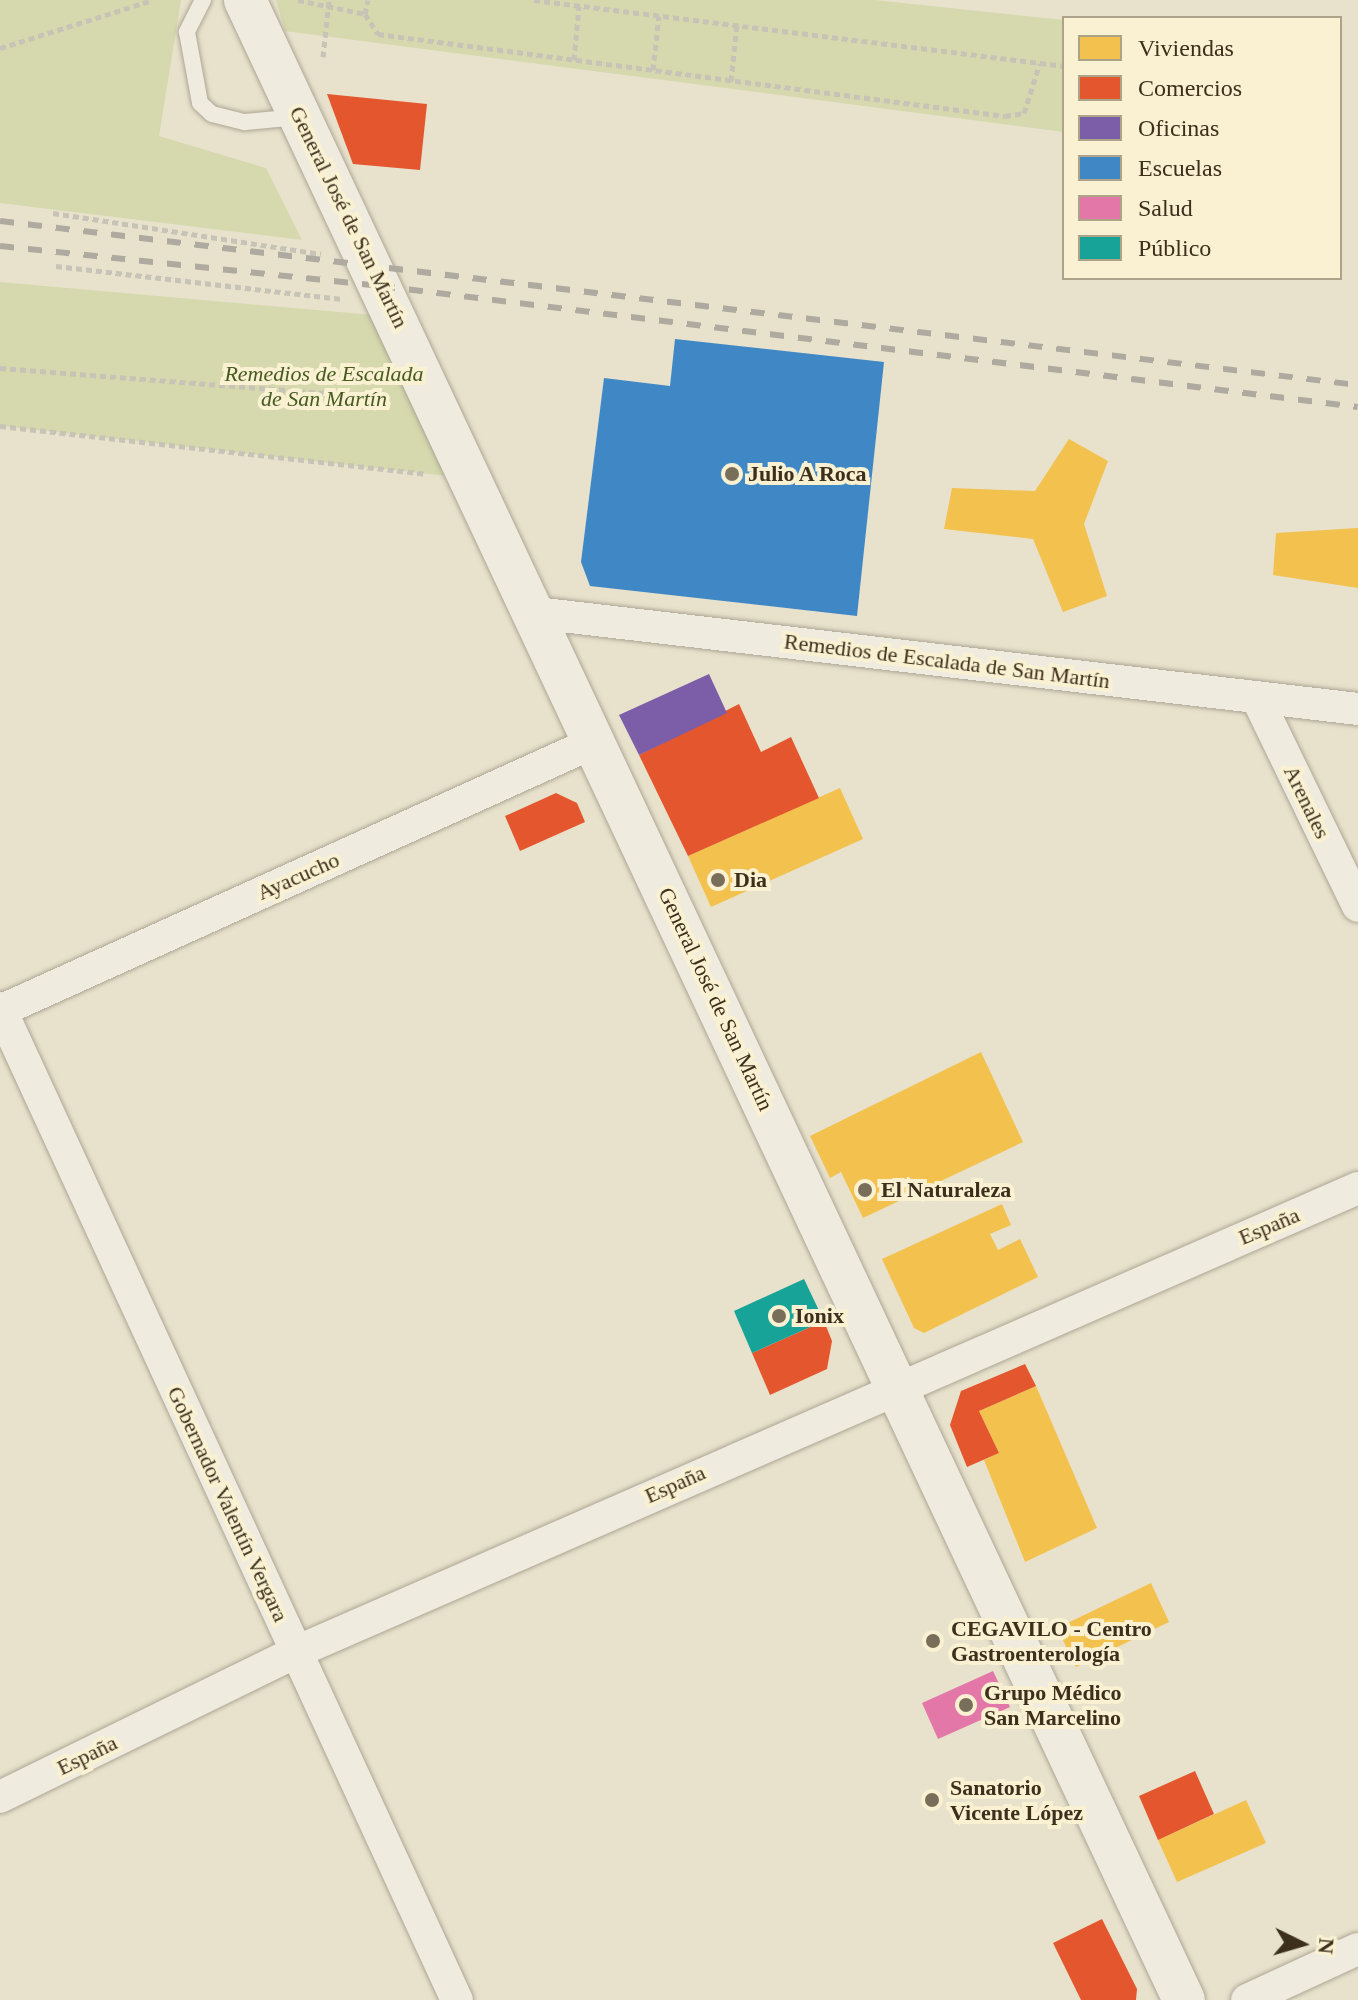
<!DOCTYPE html>
<html>
<head>
<meta charset="utf-8">
<style>
	body { margin:0 }
	#map { position:relative; width:1358px; height:2000px; overflow:hidden; background:#e8e2cc; font-family:Georgia,serif }
	div>[style] { position:absolute }
	.green>* { inset:0; background:#d5d9ad }
	.homes>* { inset:0; background:#f2c14e }
	.shops>* { inset:0; background:#e4572e }
	.offices>* { inset:0; background:#7b5ea7 }
	.schools>* { inset:0; background:#3f88c5 }
	.health>* { inset:0; background:#e377a8 }
	.public>* { inset:0; background:#17a398 }
	.path>* { height:5px; margin-top:-2.5px; transform-origin:0; background:repeating-linear-gradient(90deg,#c7c3b6 0 6px,transparent 0 10px) }
	.roads { filter:drop-shadow(0 0 2px #ada695) drop-shadow(0 0 2px #ada695) }
	.service>* { height:16px; margin:-8px; padding:0 8px; transform-origin:8px; border-radius:8px; background:#efebdf }
	.minor>* { height:32px; margin:-16px; padding:0 16px; transform-origin:16px; border-radius:16px; background:#efebdf }
	.tertiary>* { height:42px; margin:-21px; padding:0 21px; transform-origin:21px; border-radius:21px; background:#efebdf }
	.rail>* { height:6px; margin-top:-3px; transform-origin:0; background:repeating-linear-gradient(90deg,#aeaa9f 0 14px,transparent 0 28px) }
	.dots>* { width:22px; height:22px; translate:-50% -50%; box-sizing:border-box; border:4px solid #f9f1d2; border-radius:50% }
	span { translate:-50% -50%; white-space:nowrap; text-align:center; line-height:1.15; -webkit-text-stroke:8px #f9f1d2; paint-order:stroke }
	.street-label { font-size:22px; color:#3c2f1c }
	.park-label { font-size:22px; color:#475b21; font-style:italic }
	.poi-label { font-size:22px; color:#3c2f1c; font-weight:700 }
	.left { translate:0 -50%; text-align:left }
	.legend { position:absolute; left:1062px; top:16px; width:280px; height:264px; box-sizing:border-box; background:#f9f1d2; border:2px solid #ada389; margin:0; padding:10px 14px; list-style:none; font-size:24px; color:#3c2f1c }
	.legend li { display:flex; align-items:center; gap:16px; height:40px }
	.legend b { width:40px; border:2px solid #ada389 }
	.north { position:absolute; left:1262px; top:1904px; width:80px; height:80px; -webkit-text-stroke:6px #f9f1d2; paint-order:stroke; rotate:95deg; font-size:22px; font-weight:700; line-height:32px; text-align:center; color:#3c2f1c }
	.north::after { content:''; display:block; margin:auto; width:28px; height:36px; background:#3c2f1c; clip-path:polygon(50% 0,100% 100%,50% 72%,0 100%) }
</style>
</head>
<body>
<div id="map">
	<div class="green">
		<div style="clip-path:polygon(0 0,181px 0,159px 136px,266px 168px,302px 240px,0 203px)"></div>
		<div style="clip-path:polygon(276px 0,875px 0,1064px 20px,1064px 132px,285px 31px)"></div>
		<div style="clip-path:polygon(0 282px,396px 317px,474px 479px,0 426px)"></div>
	</div>
	<div class="homes">
		<div style="clip-path:polygon(1069px 439px,1108px 461px,1084px 524px,1107px 596px,1063px 612px,1033px 539px,944px 529px,952px 488px,1035px 491px)"></div>
		<div style="clip-path:polygon(1358px 528px,1358px 588px,1273px 575px,1276px 533px)"></div>
		<div style="clip-path:polygon(840px 788px,863px 839px,711px 907px,688px 856px)"></div>
		<div style="clip-path:polygon(981px 1052px,1023px 1142px,863px 1218px,841px 1172px,830px 1178px,810px 1136px)"></div>
		<div style="clip-path:polygon(1002px 1204px,1011px 1225px,990px 1234px,998px 1250px,1020px 1239px,1038px 1277px,924px 1333px,914px 1328px,882px 1259px)"></div>
		<div style="clip-path:polygon(1036px 1386px,1097px 1528px,1025px 1562px,984px 1460px,999px 1453px,979px 1411px)"></div>
		<div style="clip-path:polygon(1151px 1583px,1169px 1622px,1076px 1667px,1057px 1628px)"></div>
		<div style="clip-path:polygon(1246px 1800px,1266px 1843px,1177px 1882px,1158px 1840px)"></div>
	</div>
	<div class="shops">
		<div style="clip-path:polygon(327px 94px,427px 104px,420px 170px,353px 164px)"></div>
		<div style="clip-path:polygon(739px 704px,761px 752px,791px 737px,819px 798px,688px 856px,639px 755px)"></div>
		<div style="clip-path:polygon(556px 793px,577px 803px,585px 822px,520px 851px,505px 816px)"></div>
		<div style="clip-path:polygon(824px 1321px,832px 1341px,827px 1369px,770px 1395px,752px 1353px)"></div>
		<div style="clip-path:polygon(1025px 1364px,1036px 1386px,979px 1411px,999px 1453px,967px 1467px,950px 1425px,961px 1391px)"></div>
		<div style="clip-path:polygon(1195px 1771px,1214px 1814px,1158px 1840px,1139px 1796px)"></div>
		<div style="clip-path:polygon(1102px 1919px,1137px 1989px,1136px 2000px,1081px 2000px,1053px 1943px)"></div>
	</div>
	<div class="offices">
		<div style="clip-path:polygon(709px 674px,727px 713px,639px 755px,619px 715px)"></div>
	</div>
	<div class="schools">
		<div style="clip-path:polygon(675px 339px,884px 362px,857px 616px,590px 586px,581px 562px,604px 378px,670px 386px)"></div>
	</div>
	<div class="health">
		<div style="clip-path:polygon(993px 1671px,1010px 1707px,938px 1739px,922px 1703px)"></div>
	</div>
	<div class="public">
		<div style="clip-path:polygon(804px 1279px,824px 1321px,752px 1353px,734px 1311px)"></div>
	</div>
	<div class="path">
		<div style="left:298px;top:0;width:68px;rotate:11.8deg"></div>
		<div style="left:365px;top:14px;width:14px;rotate:-78deg"></div>
		<div style="left:534px;top:0;width:534px;rotate:7.1deg"></div>
		<div style="left:365px;top:14px;width:24px;rotate:57deg"></div>
		<div style="left:378px;top:34px;width:632px;rotate:7.45deg"></div>
		<div style="left:1005px;top:116px;width:19px;rotate:-9deg"></div>
		<div style="left:1024px;top:113px;width:52px;rotate:-72.3deg"></div>
		<div style="left:0;top:48px;width:160px;rotate:-17.4deg"></div>
		<div style="left:323px;top:57px;width:57px;rotate:-84deg"></div>
		<div style="left:574px;top:60px;width:54px;rotate:-84.7deg"></div>
		<div style="left:653px;top:70px;width:54px;rotate:-83.7deg"></div>
		<div style="left:731px;top:81px;width:56px;rotate:-83.9deg"></div>
		<div style="left:53px;top:213px;width:271px;rotate:8.7deg"></div>
		<div style="left:56px;top:266px;width:288px;rotate:6.6deg"></div>
		<div style="left:0;top:368px;width:389px;rotate:4.4deg"></div>
		<div style="left:0;top:426px;width:428px;rotate:6.4deg"></div>
	</div>
	<div class="roads">
		<div class="service">
			<div style="left:203px;top:0;width:36px;rotate:117deg"></div>
			<div style="left:187px;top:32px;width:72px;rotate:79.6deg"></div>
			<div style="left:200px;top:103px;width:16px;rotate:43deg"></div>
			<div style="left:212px;top:114px;width:34px;rotate:14deg"></div>
			<div style="left:245px;top:122px;width:54px;rotate:-5.3deg"></div>
		</div>
		<div class="minor">
			<div style="left:536px;top:613px;width:828px;rotate:6.66deg"></div>
			<div style="left:1257px;top:698px;width:231px;rotate:64.1deg"></div>
			<div style="left:0;top:1008px;width:1092px;rotate:65.27deg"></div>
			<div style="left:0;top:1011px;width:655px;rotate:-24.34deg"></div>
			<div style="left:0;top:1797px;width:330px;rotate:-26.1deg"></div>
			<div style="left:296px;top:1652px;width:1159px;rotate:-23.6deg"></div>
			<div style="left:1247px;top:2000px;width:122px;rotate:-24.7deg"></div>
		</div>
		<div class="tertiary">
			<div style="left:245px;top:0;width:2209px;rotate:64.85deg"></div>
		</div>
	</div>
	<div class="rail">
		<div style="left:0;top:221px;width:1368px;rotate:6.89deg"></div>
		<div style="left:0;top:246px;width:383px;rotate:6deg"></div>
		<div style="left:381px;top:286px;width:984px;rotate:7.06deg"></div>
	</div>
	<div class="dots">
		<div style="left:732px;top:474px;background:#786e5a"></div>
		<div style="left:718px;top:880px;background:#786e5a"></div>
		<div style="left:865px;top:1190px;background:#786e5a"></div>
		<div style="left:779px;top:1316px;background:#786e5a"></div>
		<div style="left:933px;top:1641px;background:#786e5a"></div>
		<div style="left:966px;top:1705px;background:#786e5a"></div>
		<div style="left:932px;top:1800px;background:#786e5a"></div>
	</div>
	<div class="street-label">
		<span style="left:349px;top:217px;rotate:64deg">General José de San Martín</span>
		<span style="left:947px;top:661px;rotate:7deg">Remedios de Escalada de San Martín</span>
		<span style="left:1307px;top:802px;rotate:64deg">Arenales</span>
		<span style="left:298px;top:876px;rotate:-24deg">Ayacucho</span>
		<span style="left:716px;top:999px;rotate:65deg">General José de San Martín</span>
		<span style="left:1269px;top:1226px;rotate:-23deg">España</span>
		<span style="left:675px;top:1484px;rotate:-24deg">España</span>
		<span style="left:228px;top:1504px;rotate:65deg">Gobernador Valentín Vergara</span>
		<span style="left:87px;top:1755px;rotate:-26deg">España</span>
	</div>
	<div class="park-label">
		<span style="left:324px;top:386px">Remedios de Escalada<br>de San Martín</span>
	</div>
	<div class="poi-label">
		<span class="left" style="left:748px;top:474px">Julio A Roca</span>
		<span class="left" style="left:734px;top:880px">Dia</span>
		<span class="left" style="left:881px;top:1190px">El Naturaleza</span>
		<span class="left" style="left:795px;top:1316px">Ionix</span>
		<span class="left" style="left:951px;top:1641px">CEGAVILO - Centro<br>Gastroenterología</span>
		<span class="left" style="left:984px;top:1705px">Grupo Médico<br>San Marcelino</span>
		<span class="left" style="left:950px;top:1800px">Sanatorio<br>Vicente López</span>
	</div>
	<ul class="legend">
	<li><b style="height:22px;background:#f2c14e"></b>Viviendas</li>
	<li><b style="height:22px;background:#e4572e"></b>Comercios</li>
	<li><b style="height:22px;background:#7b5ea7"></b>Oficinas</li>
	<li><b style="height:22px;background:#3f88c5"></b>Escuelas</li>
	<li><b style="height:22px;background:#e377a8"></b>Salud</li>
	<li><b style="height:22px;background:#17a398"></b>Público</li>
	</ul>
	<div class="north">N</div>
</div>
</body>
</html>
